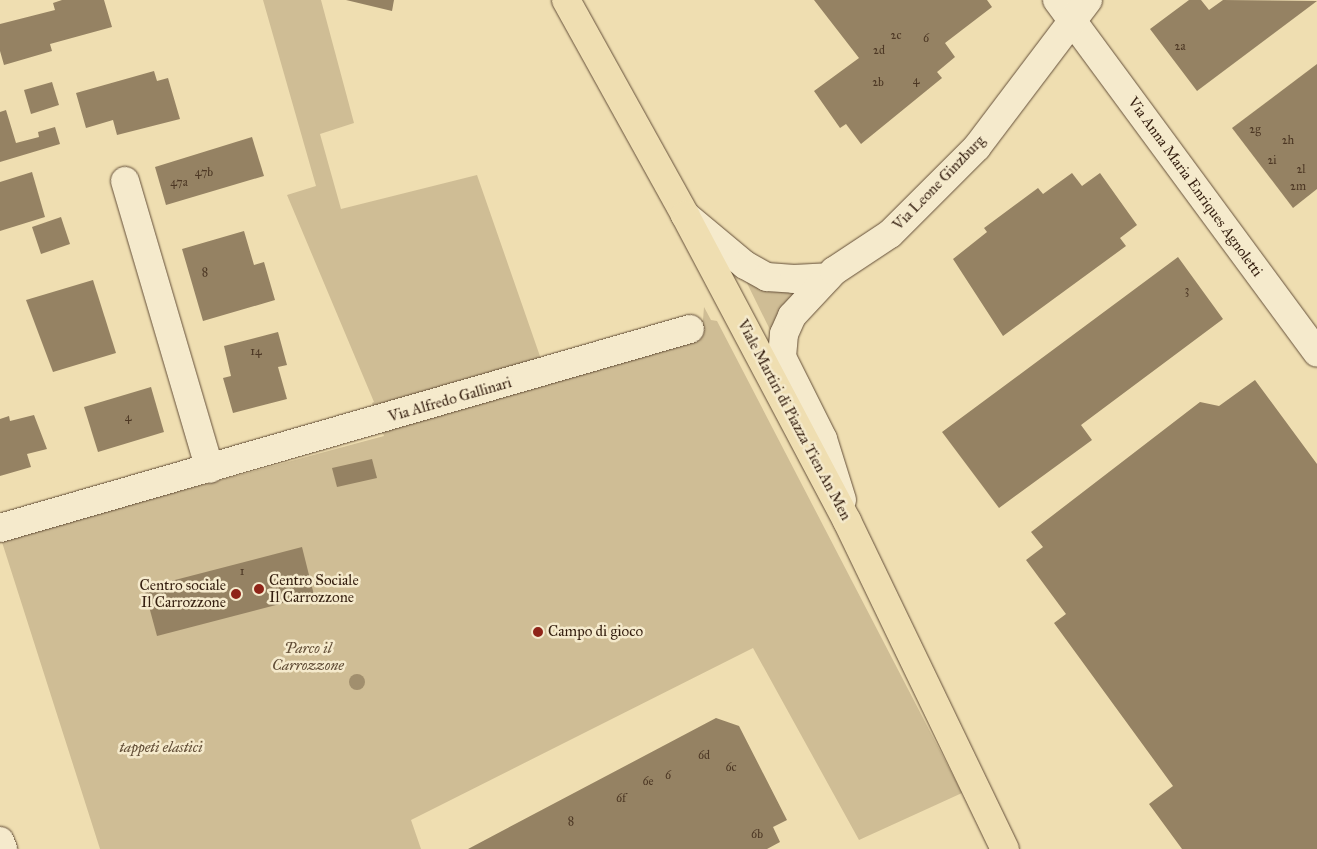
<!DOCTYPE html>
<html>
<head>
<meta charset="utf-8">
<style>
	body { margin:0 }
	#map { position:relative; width:1317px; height:849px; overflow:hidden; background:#efdeb1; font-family:"IM FELL Great Primer",serif }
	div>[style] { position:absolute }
	.green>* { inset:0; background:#cfbd95 }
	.building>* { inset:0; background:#958263 }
	.roads { filter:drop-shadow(0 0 1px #634e38) drop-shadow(0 0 1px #634e38) }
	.minor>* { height:28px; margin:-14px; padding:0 14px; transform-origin:14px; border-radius:14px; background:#f5eacc }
	.major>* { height:28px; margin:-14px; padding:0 14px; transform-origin:14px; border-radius:14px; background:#efdeb1 }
	.trees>* { width:16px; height:16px; margin:-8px; border-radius:50%; background:#a18f6e }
	.dots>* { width:14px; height:14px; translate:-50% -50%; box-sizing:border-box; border:2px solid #f5eacc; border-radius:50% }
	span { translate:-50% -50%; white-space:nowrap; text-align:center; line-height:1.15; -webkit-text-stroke:5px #f5eacc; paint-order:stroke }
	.number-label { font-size:12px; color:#4c3724 }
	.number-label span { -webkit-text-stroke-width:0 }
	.street-label { font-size:15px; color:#341e0f }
	.poi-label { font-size:15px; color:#341e0f }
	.left { translate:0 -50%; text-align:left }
	.right { translate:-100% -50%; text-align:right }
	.park-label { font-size:15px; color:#624e37; font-style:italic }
</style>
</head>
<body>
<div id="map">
	<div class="green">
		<div style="clip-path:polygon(263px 0,321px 0,354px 123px,320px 134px,341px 209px,477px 175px,542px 362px,678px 319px,703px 320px,704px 307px,711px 320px,717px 321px,962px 793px,859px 840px,753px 648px,411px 820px,421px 849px,100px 849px,1px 539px,384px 436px,372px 403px,374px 402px,287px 195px,316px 186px)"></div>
		<div style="clip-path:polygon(744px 277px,768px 290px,783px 292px,802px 289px,774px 338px)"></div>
	</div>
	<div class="building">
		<div style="clip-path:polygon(62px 0,104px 0,112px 27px,50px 44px,52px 51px,4px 65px,0 51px,0 24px,55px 10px,53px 3px)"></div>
		<div style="clip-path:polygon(346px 0,394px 0,392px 11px)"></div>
		<div style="clip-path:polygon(814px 0,987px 0,992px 7px,945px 43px,955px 57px,937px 72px,942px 78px,861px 144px,846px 124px,840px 128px,814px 91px,859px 58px)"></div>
		<div style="clip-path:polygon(1189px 0,1201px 0,1209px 10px,1223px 0,1317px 1px,1197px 91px,1150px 29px)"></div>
		<div style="clip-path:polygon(1317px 64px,1317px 189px,1293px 208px,1232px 128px)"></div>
		<div style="clip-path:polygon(154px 71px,157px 81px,168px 78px,180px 119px,117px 135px,113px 120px,86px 128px,76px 93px)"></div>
		<div style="clip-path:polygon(52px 82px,59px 105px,31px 114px,24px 90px)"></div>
		<div style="clip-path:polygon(6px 110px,16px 143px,39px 137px,38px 132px,55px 127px,60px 144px,0 162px,0 112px)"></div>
		<div style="clip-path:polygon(252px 137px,264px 176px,166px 205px,155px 167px)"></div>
		<div style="clip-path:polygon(32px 172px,45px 217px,0 231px,0 182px)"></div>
		<div style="clip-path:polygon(1072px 173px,1082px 186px,1100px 173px,1137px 225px,1120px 238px,1126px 246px,1003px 336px,953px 259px,987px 232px,984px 228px,1038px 188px,1043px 194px)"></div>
		<div style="clip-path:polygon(61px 217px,70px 244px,41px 254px,32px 227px)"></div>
		<div style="clip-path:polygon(244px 231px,254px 265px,264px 262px,275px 300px,203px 321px,182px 249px)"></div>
		<div style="clip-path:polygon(1178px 257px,1223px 319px,1081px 425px,1092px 440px,999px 508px,942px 432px)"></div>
		<div style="clip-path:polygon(93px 280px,116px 353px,53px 372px,26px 300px)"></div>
		<div style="clip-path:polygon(278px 332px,287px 365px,278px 367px,287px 399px,233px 413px,223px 378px,231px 376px,224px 346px)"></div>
		<div style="clip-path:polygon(1255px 380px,1317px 464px,1317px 849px,1182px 849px,1149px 804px,1173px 786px,1054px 623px,1066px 614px,1026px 560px,1043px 547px,1031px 532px,1200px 402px,1219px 406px)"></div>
		<div style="clip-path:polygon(151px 387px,164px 432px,98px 452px,84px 407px)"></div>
		<div style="clip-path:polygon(34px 415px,47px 449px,27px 454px,31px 467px,0 476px,0 419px,9px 416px,10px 421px)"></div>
		<div style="clip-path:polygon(372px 459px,377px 478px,337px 487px,332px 468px)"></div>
		<div style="clip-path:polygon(302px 547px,314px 595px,157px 636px,144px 588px)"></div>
		<div style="clip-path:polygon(716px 718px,739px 726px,787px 820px,773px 827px,780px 842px,767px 849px,468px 849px)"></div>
	</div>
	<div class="roads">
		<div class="minor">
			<div style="left:1057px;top:0;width:438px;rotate:53.6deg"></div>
			<div style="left:125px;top:181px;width:300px;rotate:73.6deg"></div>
			<div style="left:685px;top:215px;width:78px;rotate:39.8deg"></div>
			<div style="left:745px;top:265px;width:25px;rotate:29deg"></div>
			<div style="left:767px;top:277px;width:27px;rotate:4deg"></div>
			<div style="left:794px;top:279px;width:34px;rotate:-3deg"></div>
			<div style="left:842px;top:500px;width:64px;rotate:-107.3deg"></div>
			<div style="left:823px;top:439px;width:92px;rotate:-116.6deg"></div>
			<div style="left:782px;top:357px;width:23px;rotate:-85deg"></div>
			<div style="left:784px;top:334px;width:20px;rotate:-66deg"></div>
			<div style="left:792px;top:316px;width:62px;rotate:-47deg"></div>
			<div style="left:834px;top:271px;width:67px;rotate:-33.5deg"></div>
			<div style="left:890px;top:234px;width:123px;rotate:-45deg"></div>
			<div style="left:977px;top:147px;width:184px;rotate:-52.9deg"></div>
			<div style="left:0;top:528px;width:718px;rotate:-16.09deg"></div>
			<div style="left:0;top:841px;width:9px;rotate:69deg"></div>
		</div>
		<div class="major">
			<div style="left:566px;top:0;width:246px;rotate:61deg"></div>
			<div style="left:685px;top:215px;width:346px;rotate:62.1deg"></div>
			<div style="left:847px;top:521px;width:364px;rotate:64.3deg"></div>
		</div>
	</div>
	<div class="trees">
		<div style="left:357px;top:682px"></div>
	</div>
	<div class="dots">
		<div style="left:259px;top:589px;background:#8f2418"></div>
		<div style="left:236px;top:594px;background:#8f2418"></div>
		<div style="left:538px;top:632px;background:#8f2418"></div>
	</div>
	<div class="number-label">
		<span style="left:896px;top:36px">2c</span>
		<span style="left:926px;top:39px">6</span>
		<span style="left:1180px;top:47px">2a</span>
		<span style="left:879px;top:51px">2d</span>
		<span style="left:916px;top:81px">4</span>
		<span style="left:878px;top:83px">2b</span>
		<span style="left:1255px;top:130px">2g</span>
		<span style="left:1288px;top:141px">2h</span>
		<span style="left:1272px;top:161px">2i</span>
		<span style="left:1301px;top:170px">2l</span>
		<span style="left:204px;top:173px">47b</span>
		<span style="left:179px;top:183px">47a</span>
		<span style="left:1298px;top:187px">2m</span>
		<span style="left:205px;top:273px">8</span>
		<span style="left:1187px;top:291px">3</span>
		<span style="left:256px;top:352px">14</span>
		<span style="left:128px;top:418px">4</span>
		<span style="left:242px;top:572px">1</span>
		<span style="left:704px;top:756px">6d</span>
		<span style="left:731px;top:768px">6c</span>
		<span style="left:668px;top:776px">6</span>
		<span style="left:648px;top:782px">6e</span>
		<span style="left:621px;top:799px">6f</span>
		<span style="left:571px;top:822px">8</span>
		<span style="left:757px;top:835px">6b</span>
	</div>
	<div class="street-label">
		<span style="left:939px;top:183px;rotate:-46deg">Via Leone Ginzburg</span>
		<span style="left:1195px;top:187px;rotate:54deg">Via Anna Maria Enriques Agnoletti</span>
		<span style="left:450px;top:400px;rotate:-16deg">Via Alfredo Gallinari</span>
		<span style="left:794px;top:420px;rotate:62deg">Viale Martiri di Piazza Tien An Men</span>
	</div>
	<div class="poi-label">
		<span class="left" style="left:269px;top:589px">Centro Sociale<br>Il Carrozzone</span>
		<span class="right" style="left:226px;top:594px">Centro sociale<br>Il Carrozzone</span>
		<span class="left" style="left:548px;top:632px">Campo di gioco</span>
	</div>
	<div class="park-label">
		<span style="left:308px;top:657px">Parco il<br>Carrozzone</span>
		<span style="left:161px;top:748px">tappeti elastici</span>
	</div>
</div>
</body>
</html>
